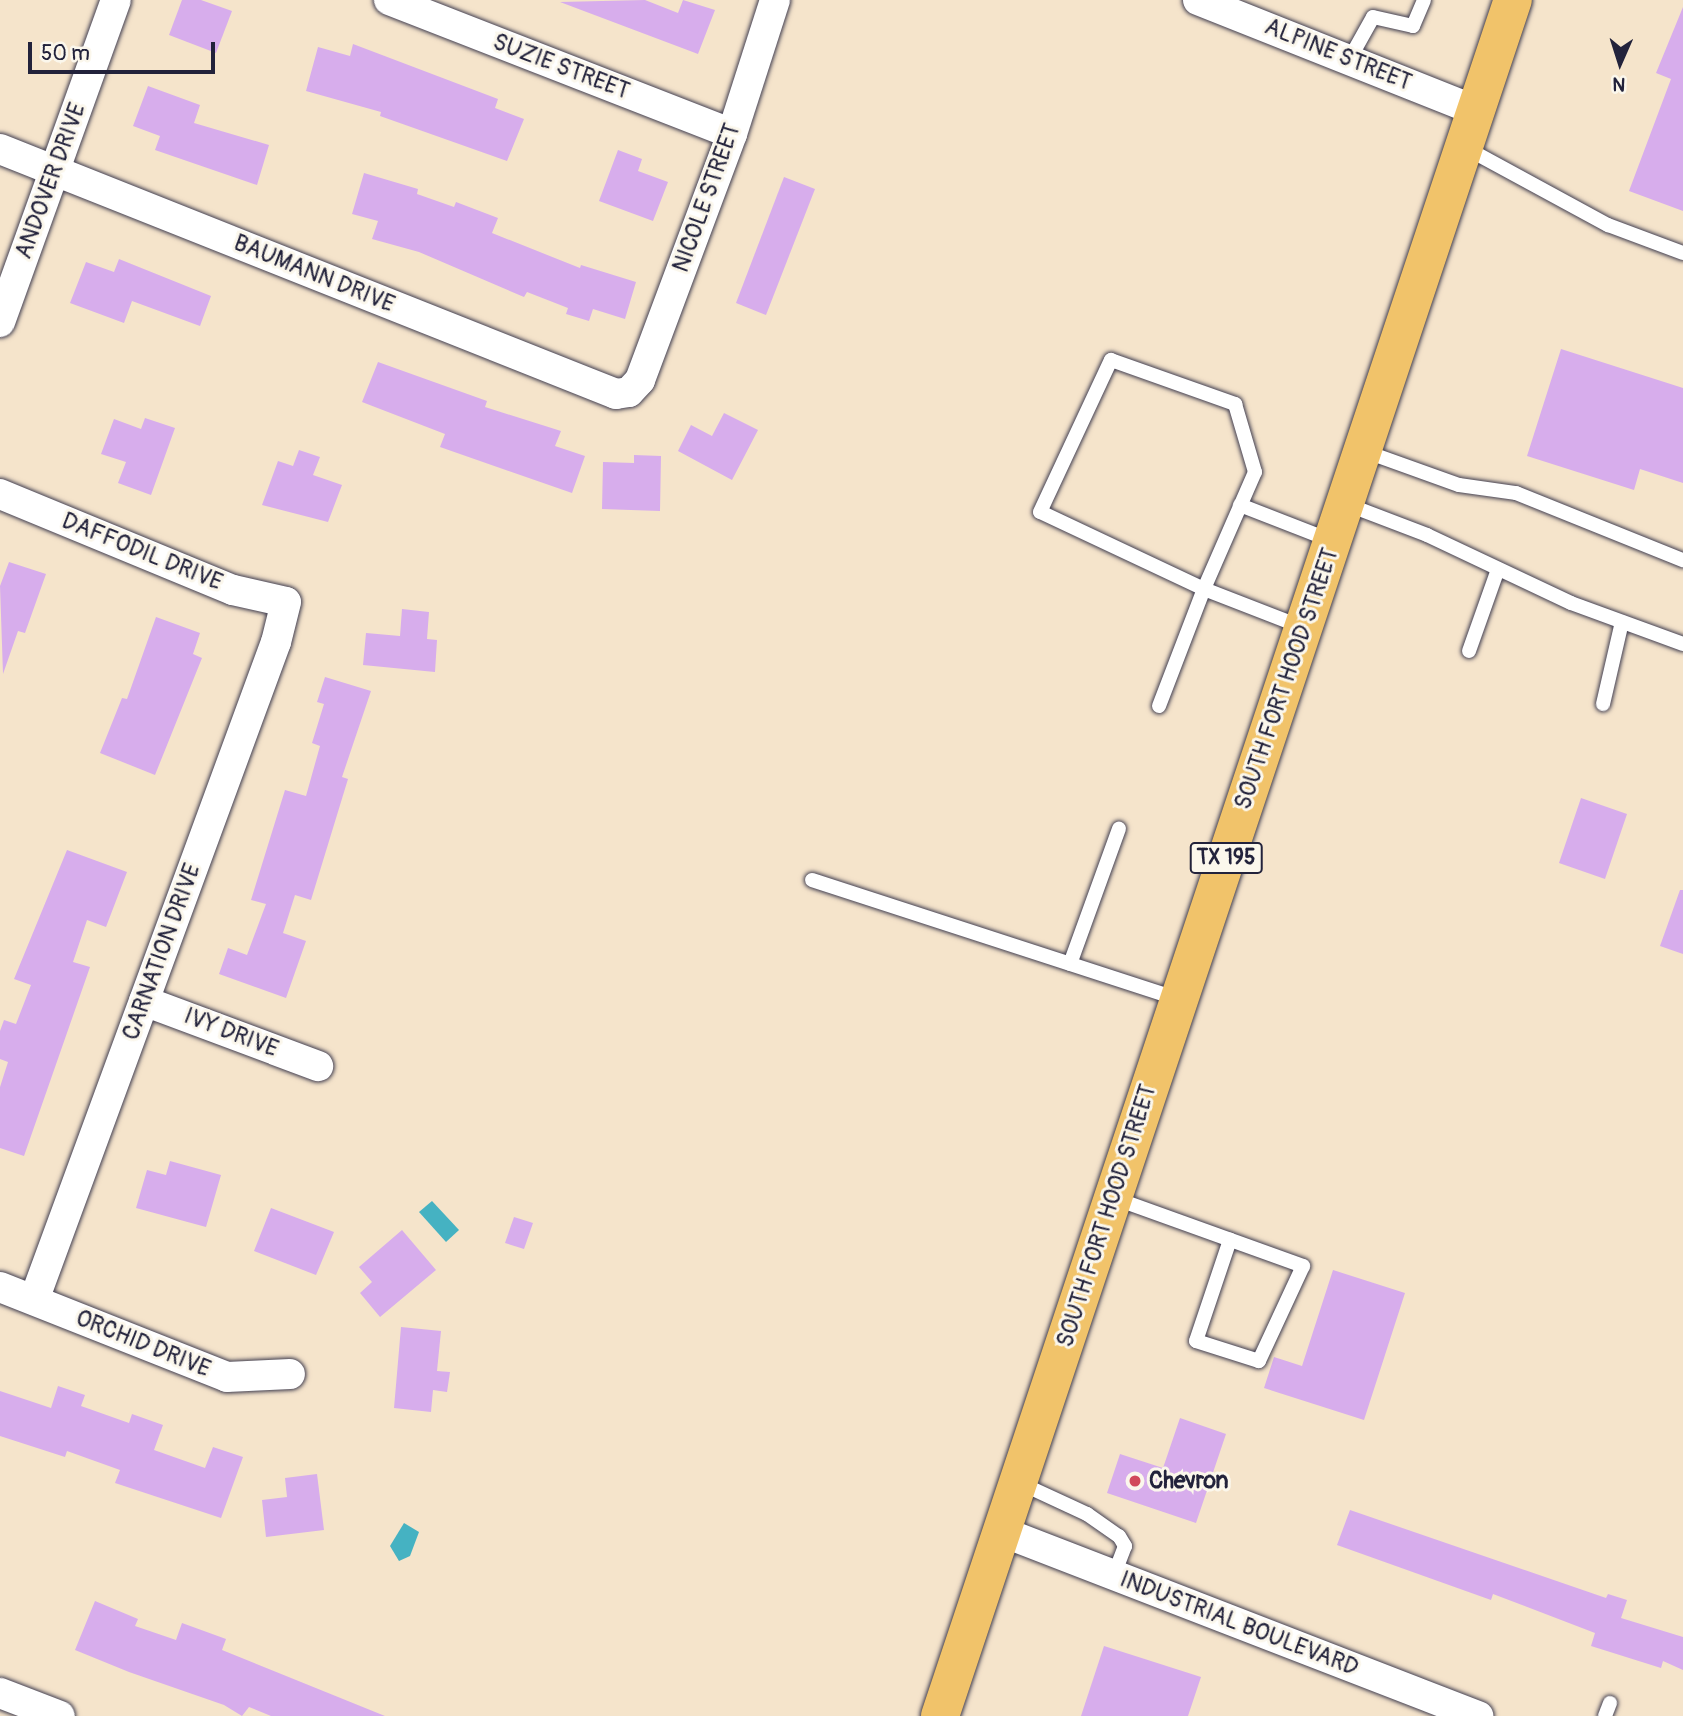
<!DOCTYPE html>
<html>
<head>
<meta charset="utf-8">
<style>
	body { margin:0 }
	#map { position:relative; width:1683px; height:1716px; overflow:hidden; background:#f5e4cb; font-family:Pangolin,sans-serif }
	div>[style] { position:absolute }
	.water>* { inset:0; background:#45b2c2 }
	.building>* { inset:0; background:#d7adec }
	.roads { filter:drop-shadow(0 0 2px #423f51) drop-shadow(0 0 2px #423f51) }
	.lane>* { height:14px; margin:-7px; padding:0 7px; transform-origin:7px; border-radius:7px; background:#fff }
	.street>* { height:30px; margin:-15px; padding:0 15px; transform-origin:15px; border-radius:15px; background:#fff }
	.highway>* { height:38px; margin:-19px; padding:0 19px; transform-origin:19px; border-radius:19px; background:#f1c36a }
	.dots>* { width:19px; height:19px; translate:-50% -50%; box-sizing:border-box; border:4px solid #fbf7ec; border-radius:50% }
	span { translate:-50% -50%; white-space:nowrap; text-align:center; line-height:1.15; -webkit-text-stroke:6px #fbf7ec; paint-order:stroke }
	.shield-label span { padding:2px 5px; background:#fbf7ec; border:2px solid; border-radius:5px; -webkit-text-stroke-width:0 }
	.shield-label { font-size:21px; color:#22223b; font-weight:700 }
	.street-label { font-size:23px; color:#22223b }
	.poi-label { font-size:23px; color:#22223b; font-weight:700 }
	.left { translate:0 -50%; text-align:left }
	.north { position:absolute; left:1585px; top:28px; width:70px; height:70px; -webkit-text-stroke:5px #fbf7ec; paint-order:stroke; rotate:183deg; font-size:19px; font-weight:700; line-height:28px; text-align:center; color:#22223b }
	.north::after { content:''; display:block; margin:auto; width:24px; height:32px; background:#22223b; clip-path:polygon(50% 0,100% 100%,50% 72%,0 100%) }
	.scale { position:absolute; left:28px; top:42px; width:187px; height:32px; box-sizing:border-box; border:4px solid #22223b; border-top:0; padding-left:9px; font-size:21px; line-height:24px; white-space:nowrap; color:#22223b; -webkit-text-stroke:5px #fbf7ec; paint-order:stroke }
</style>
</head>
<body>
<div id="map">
	<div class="water">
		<div style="clip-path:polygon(432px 1201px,459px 1230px,446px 1242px,419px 1212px)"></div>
		<div style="clip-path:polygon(404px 1523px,419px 1532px,410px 1556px,399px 1561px,390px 1546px)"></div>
	</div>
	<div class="building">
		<div style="clip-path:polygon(182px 0,201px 0,232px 11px,216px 53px,169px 35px)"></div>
		<div style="clip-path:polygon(645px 0,678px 13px,683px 0,715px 10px,698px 54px,560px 2px)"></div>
		<div style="clip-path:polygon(1683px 7px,1683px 211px,1629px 191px,1671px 79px,1656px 73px)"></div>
		<div style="clip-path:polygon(353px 44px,498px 99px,495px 108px,524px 119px,507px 161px,380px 116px,381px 112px,306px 91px,318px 47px,350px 56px)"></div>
		<div style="clip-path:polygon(148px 86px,200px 105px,194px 123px,269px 145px,257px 185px,155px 150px,160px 136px,133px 126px)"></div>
		<div style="clip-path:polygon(618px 150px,642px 159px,638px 171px,668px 182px,653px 221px,599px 201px)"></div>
		<div style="clip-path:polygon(364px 173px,418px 189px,417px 194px,454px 207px,456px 202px,498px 218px,492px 233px,580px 268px,581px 265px,636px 282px,625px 319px,593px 309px,589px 321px,566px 314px,568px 308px,527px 292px,524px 297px,419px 252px,372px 239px,378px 221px,352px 214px)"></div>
		<div style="clip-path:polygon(784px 177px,815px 189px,766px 315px,736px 303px)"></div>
		<div style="clip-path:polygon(119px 259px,211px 296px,200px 326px,132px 301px,124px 323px,70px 303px,86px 262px,114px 272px)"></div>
		<div style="clip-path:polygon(1561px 349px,1683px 388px,1683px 483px,1640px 469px,1634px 490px,1527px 456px)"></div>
		<div style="clip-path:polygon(378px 362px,487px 401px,485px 407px,561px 431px,555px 446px,585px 456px,572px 493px,440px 447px,445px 434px,362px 402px)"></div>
		<div style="clip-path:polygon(724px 413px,758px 430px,732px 480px,678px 451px,691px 425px,712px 436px)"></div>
		<div style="clip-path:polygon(145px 418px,175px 428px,151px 495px,118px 483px,126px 462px,101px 454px,114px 419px,141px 429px)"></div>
		<div style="clip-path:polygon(299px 450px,320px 457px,313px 475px,342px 485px,328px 522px,262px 505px,278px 461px,293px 466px)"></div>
		<div style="clip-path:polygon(634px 455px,661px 456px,660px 511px,602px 509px,603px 462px,634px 463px)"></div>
		<div style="clip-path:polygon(9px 562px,46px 574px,25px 633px,18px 631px,3px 674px,0 586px)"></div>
		<div style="clip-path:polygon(402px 609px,429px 612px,427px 639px,437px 640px,435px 672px,363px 665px,366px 633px,400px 636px)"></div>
		<div style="clip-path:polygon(156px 617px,200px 633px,193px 654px,202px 658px,155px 775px,100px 753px,122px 698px,127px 699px)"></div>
		<div style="clip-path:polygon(325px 677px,371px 691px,342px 777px,348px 779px,311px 900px,295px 895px,283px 933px,306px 941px,286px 998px,219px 974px,228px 948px,247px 955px,266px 904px,251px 900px,285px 790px,306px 796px,320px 746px,312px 743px,324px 704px,317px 702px)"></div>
		<div style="clip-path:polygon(1581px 798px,1627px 814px,1605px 879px,1559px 863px)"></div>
		<div style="clip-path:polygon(67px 850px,127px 872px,106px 927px,87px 920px,73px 962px,90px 967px,24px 1156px,0 1148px,0 1087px,8px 1062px,0 1059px,0 1031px,4px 1020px,16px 1024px,31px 985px,14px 979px)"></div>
		<div style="clip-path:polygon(1680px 890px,1683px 890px,1683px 954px,1660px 946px)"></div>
		<div style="clip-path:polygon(170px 1161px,221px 1175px,206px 1227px,136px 1208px,147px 1170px,166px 1175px)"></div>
		<div style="clip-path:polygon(271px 1208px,334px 1232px,316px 1275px,254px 1251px)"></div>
		<div style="clip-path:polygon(514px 1217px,533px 1223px,524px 1249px,505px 1243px)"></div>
		<div style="clip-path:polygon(402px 1230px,436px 1270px,380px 1317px,360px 1293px,372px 1282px,359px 1267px)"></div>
		<div style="clip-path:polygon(1333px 1270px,1405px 1293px,1364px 1420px,1264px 1388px,1274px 1357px,1302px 1366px)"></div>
		<div style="clip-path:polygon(401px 1327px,441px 1331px,437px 1371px,450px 1372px,447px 1392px,433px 1390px,431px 1412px,394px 1408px)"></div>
		<div style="clip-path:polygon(58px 1386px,85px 1395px,81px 1406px,129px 1423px,132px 1414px,163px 1425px,154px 1450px,205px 1468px,213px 1447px,243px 1457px,221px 1518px,115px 1483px,120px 1470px,67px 1451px,65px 1457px,0 1436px,0 1391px,51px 1408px)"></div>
		<div style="clip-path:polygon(1180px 1418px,1226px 1434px,1196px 1523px,1107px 1493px,1120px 1454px,1163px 1468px)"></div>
		<div style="clip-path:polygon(317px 1474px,324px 1530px,266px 1537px,262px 1500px,287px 1497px,285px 1478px)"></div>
		<div style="clip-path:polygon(1350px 1510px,1606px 1598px,1608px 1594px,1627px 1600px,1621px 1618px,1683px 1637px,1683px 1670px,1663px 1661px,1661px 1668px,1591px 1646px,1595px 1633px,1493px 1594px,1491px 1600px,1337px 1545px)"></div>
		<div style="clip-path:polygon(95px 1601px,138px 1619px,135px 1626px,176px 1640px,182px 1623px,226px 1639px,222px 1650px,385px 1716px,271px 1716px,249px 1707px,242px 1716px,224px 1705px,129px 1672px,75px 1650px)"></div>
		<div style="clip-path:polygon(1104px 1646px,1201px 1677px,1188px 1716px,1081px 1716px)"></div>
	</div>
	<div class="roads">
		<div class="lane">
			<div style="left:1349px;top:60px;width:49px;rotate:-60.8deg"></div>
			<div style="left:1373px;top:17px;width:41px;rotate:12.7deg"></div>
			<div style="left:1413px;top:26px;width:28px;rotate:-67deg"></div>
			<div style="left:1466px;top:148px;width:162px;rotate:28.5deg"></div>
			<div style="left:1608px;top:225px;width:80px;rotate:20.5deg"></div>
			<div style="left:1111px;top:360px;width:132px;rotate:19.5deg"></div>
			<div style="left:1235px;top:404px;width:71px;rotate:73.6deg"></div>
			<div style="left:1255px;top:472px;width:128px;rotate:113.6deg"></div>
			<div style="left:1204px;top:589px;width:181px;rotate:-154.8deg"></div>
			<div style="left:1040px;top:512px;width:168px;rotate:-65deg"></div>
			<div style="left:1364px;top:451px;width:101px;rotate:19.7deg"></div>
			<div style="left:1459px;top:485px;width:58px;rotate:8deg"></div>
			<div style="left:1516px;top:493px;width:180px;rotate:21.9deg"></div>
			<div style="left:1346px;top:504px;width:87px;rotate:20.9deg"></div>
			<div style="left:1427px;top:535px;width:159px;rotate:25.3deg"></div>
			<div style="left:1571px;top:603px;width:119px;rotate:20.1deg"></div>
			<div style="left:1240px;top:505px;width:97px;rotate:21.3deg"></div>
			<div style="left:1469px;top:651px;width:87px;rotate:-70.5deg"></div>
			<div style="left:1603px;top:704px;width:84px;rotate:-77deg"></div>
			<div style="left:1159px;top:706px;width:125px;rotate:-69deg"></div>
			<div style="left:1204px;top:589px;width:105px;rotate:21.2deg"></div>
			<div style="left:812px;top:880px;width:385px;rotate:18deg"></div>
			<div style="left:1070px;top:964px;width:144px;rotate:-70.1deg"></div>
			<div style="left:1114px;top:1198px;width:201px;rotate:19.8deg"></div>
			<div style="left:1303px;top:1266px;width:105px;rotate:114.9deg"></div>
			<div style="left:1259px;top:1361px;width:66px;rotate:-162.4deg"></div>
			<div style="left:1196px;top:1341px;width:107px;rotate:-71.4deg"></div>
			<div style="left:1020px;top:1483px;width:74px;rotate:24.8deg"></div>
			<div style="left:1087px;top:1514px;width:39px;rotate:35deg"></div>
			<div style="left:1119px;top:1536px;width:12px;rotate:59deg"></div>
			<div style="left:1125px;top:1546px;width:31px;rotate:111deg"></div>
			<div style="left:1605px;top:1716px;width:14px;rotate:-69deg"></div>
		</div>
		<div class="street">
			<div style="left:389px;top:0;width:368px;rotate:21.3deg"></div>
			<div style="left:1198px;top:0;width:300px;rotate:21.7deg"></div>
			<div style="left:0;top:149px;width:663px;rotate:21.69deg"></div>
			<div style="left:616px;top:394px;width:13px;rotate:-9deg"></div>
			<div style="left:629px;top:392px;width:16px;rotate:-47deg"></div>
			<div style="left:640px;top:380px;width:263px;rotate:-69.5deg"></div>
			<div style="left:732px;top:134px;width:141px;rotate:-72.2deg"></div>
			<div style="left:0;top:322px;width:342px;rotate:-70.2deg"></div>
			<div style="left:0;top:494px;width:252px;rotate:22.4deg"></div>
			<div style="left:233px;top:590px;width:54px;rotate:12.8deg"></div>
			<div style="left:286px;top:602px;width:41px;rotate:104deg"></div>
			<div style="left:276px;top:642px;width:701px;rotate:110.19deg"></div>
			<div style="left:144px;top:1001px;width:186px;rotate:20.5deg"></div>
			<div style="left:0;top:1287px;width:244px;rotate:21.6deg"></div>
			<div style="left:227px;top:1377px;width:63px;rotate:-2.7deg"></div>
			<div style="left:1000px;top:1531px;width:513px;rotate:21.16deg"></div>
			<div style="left:0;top:1693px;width:64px;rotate:21deg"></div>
		</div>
		<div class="highway">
			<div style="left:940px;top:1716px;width:1809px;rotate:-71.54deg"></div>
		</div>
	</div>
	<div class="dots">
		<div style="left:1135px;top:1481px;background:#d1495b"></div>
	</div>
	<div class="shield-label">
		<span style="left:1226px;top:858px">TX 195</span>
	</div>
	<div class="street-label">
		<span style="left:1338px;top:55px;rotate:22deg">ALPINE STREET</span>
		<span style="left:561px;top:67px;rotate:21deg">SUZIE STREET</span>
		<span style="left:51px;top:181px;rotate:-70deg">ANDOVER DRIVE</span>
		<span style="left:707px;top:198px;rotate:-70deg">NICOLE STREET</span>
		<span style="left:314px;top:274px;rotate:22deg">BAUMANN DRIVE</span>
		<span style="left:142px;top:552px;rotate:22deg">DAFFODIL DRIVE</span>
		<span style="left:1287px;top:679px;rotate:-71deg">SOUTH FORT HOOD STREET</span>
		<span style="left:162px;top:952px;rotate:-70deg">CARNATION DRIVE</span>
		<span style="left:231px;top:1033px;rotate:21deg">IVY DRIVE</span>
		<span style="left:1107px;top:1216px;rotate:-72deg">SOUTH FORT HOOD STREET</span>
		<span style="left:143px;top:1344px;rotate:22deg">ORCHID DRIVE</span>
		<span style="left:1239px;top:1624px;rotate:21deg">INDUSTRIAL BOULEVARD</span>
	</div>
	<div class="poi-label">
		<span class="left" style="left:1149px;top:1481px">Chevron</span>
	</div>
	<div class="north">N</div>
	<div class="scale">50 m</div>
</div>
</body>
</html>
